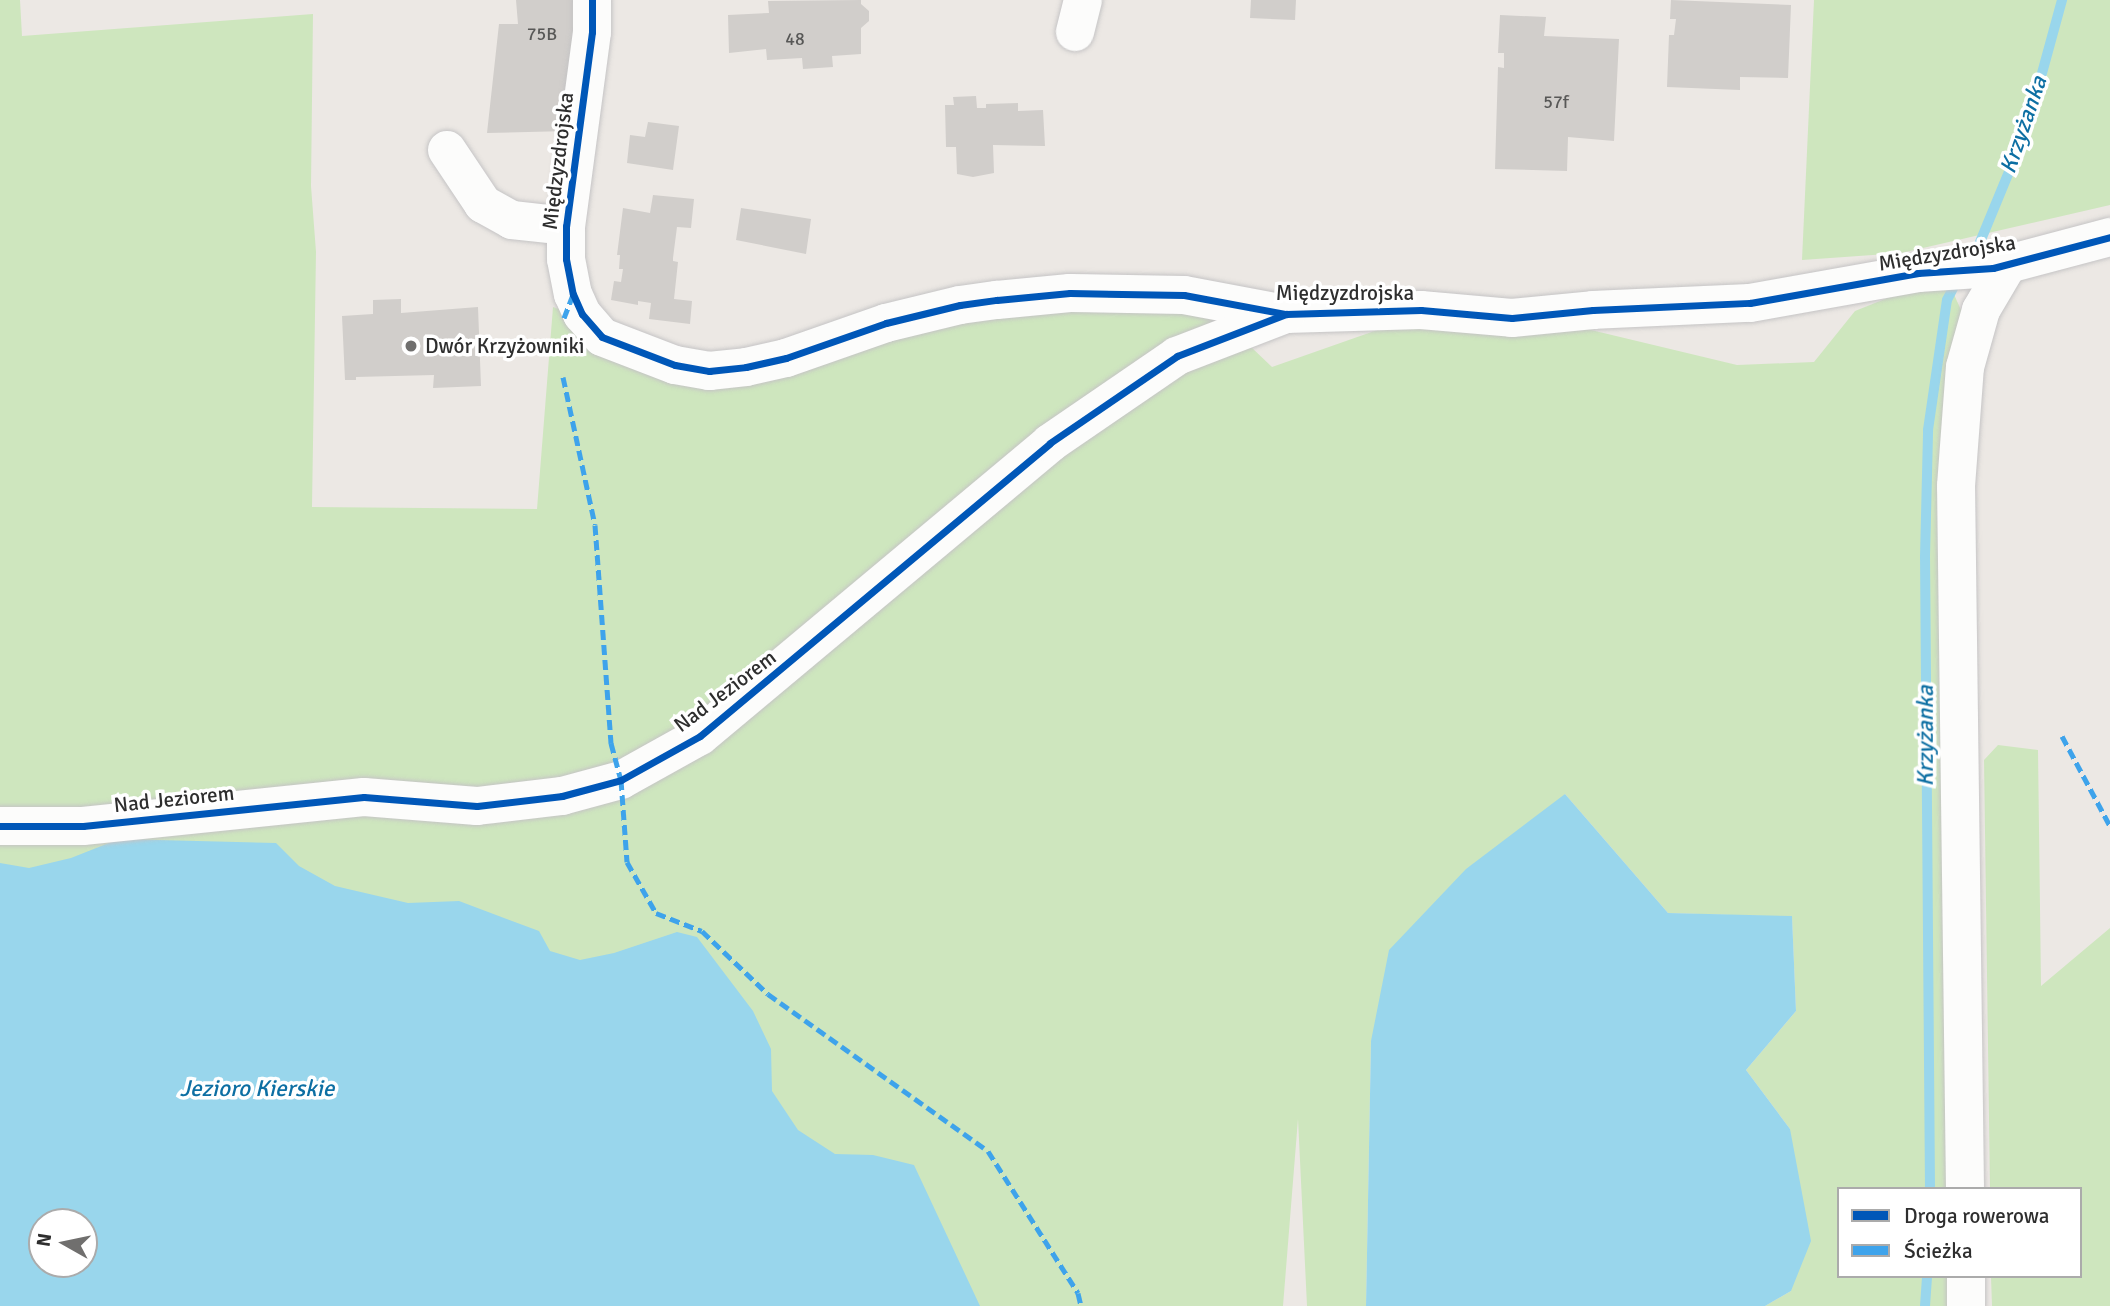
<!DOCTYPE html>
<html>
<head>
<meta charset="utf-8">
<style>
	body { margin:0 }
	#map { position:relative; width:2110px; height:1306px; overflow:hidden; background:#ece8e4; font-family:Signika,sans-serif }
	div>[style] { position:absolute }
	.green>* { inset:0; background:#cee6be }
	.water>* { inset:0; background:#99d6ec }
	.stream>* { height:10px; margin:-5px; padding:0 5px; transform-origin:5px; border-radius:5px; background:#99d6ec }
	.building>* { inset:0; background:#d1cecb }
	.roads { filter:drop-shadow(0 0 2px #c5c4c5) drop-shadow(0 0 2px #c5c4c5) }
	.minor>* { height:38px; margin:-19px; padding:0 19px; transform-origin:19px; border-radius:19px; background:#fcfcfb }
	.quiet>* { height:5px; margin-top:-2.5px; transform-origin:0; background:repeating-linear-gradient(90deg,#3ea3eb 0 10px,transparent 0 15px) }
	.cycleway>* { height:7px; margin:-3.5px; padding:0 3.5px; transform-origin:3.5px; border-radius:3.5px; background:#0057b8 }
	.dots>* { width:19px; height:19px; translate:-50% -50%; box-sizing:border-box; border:4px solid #fff; border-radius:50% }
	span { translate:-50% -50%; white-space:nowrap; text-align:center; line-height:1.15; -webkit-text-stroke:7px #fff; paint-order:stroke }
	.number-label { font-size:18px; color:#585857 }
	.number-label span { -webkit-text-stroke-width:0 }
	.street-label { font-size:21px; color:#2e2e2e }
	.poi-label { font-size:21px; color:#2e2e2e }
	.left { translate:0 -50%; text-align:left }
	.water-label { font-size:23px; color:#0d6fa3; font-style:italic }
	.legend { position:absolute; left:1837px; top:1187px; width:245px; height:91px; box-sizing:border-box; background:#fff; border:2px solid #ababab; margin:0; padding:9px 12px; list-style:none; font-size:21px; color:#2e2e2e }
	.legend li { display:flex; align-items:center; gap:14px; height:35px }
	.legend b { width:35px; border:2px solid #ababab }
	.north { position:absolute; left:28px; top:1208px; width:70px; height:70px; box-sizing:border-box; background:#fff; border:2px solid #ababab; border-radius:50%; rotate:279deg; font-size:19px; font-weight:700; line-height:28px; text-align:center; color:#2e2e2e }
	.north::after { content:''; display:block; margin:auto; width:24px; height:32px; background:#706f6e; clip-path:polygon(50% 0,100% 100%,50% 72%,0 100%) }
</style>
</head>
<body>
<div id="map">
	<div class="green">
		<div style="clip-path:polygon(0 0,20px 0,22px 36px,313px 14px,311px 186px,316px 252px,312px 507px,537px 509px,553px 307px,573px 314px,666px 371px,967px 312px,1207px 305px,1272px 367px,1400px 322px,1566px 324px,1737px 365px,1814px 362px,1855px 311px,1910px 289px,1952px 290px,1961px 310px,1950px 1189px,1839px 1189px,1839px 1276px,1953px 1276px,1954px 1306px,1765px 1306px,1791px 1291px,1790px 1129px,1746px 1070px,1796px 1011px,1792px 917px,1668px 913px,1565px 794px,1371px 1041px,1366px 1306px,1307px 1306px,1298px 1119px,1283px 1306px,678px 1306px,0 996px)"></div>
		<div style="clip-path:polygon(1814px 0,2110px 0,2110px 205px,1901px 253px,1802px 260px)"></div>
		<div style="clip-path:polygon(1998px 745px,2038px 750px,2041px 986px,2110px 928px,2110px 1306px,1992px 1306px,1991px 1276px,2080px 1276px,2080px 1189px,1990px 1189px,1984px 760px)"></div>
	</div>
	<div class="water">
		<div style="clip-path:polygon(1565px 794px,1668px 913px,1792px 916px,1796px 1011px,1746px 1070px,1790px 1129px,1811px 1241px,1791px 1291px,1765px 1306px,1366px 1306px,1371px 1041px,1389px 950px,1466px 869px)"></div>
		<div style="clip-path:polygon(evenodd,119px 839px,276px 843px,299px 866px,335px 886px,408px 903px,459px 901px,539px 931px,550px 951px,580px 960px,614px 953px,677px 932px,697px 937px,753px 1011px,771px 1049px,772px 1091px,798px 1130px,835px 1154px,873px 1155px,914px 1165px,980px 1306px,0 1306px,0 863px,29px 868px,71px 858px,119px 839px,42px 1222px,84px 1222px,84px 1264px,42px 1264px,42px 1222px)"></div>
	</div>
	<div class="stream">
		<div style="left:1978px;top:247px;width:129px;rotate:-67.6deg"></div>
		<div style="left:2027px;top:128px;width:133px;rotate:-74.7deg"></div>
		<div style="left:1930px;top:1189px;width:632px;rotate:-90.45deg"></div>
		<div style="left:1925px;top:557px;width:127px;rotate:-88.6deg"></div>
		<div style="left:1928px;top:430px;width:131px;rotate:-81.7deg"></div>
		<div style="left:1947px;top:300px;width:16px;rotate:-63deg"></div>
		<div style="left:1925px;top:1306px;width:30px;rotate:-86deg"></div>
	</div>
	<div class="building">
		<div style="clip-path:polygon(516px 0,576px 0,568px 131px,487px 133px,499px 24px,518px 24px)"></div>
		<div style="clip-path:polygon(861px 0,861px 4px,869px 11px,869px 21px,861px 28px,861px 54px,832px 56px,833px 67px,803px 69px,802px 58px,767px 60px,766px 49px,729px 53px,728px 15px,769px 13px,768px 1px)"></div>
		<div style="clip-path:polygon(1251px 0,1296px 0,1295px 20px,1250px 18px)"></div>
		<div style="clip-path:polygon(1671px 0,1791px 5px,1788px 78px,1740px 77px,1740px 90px,1667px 87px,1669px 35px,1674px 35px,1676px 19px,1670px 19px)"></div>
		<div style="clip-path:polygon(1500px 15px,1546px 17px,1544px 36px,1619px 39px,1614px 141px,1568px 137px,1567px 171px,1495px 169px,1498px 67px,1504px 68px,1504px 53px,1498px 53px)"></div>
		<div style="clip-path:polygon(976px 96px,977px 108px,986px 108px,986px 104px,1018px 103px,1018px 111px,1043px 110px,1045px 146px,993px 145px,994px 173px,973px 177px,957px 174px,956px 147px,946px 147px,945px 105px,954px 105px,953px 97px)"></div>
		<div style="clip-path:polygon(648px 122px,679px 126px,673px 170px,627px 163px,630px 135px,645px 137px)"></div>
		<div style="clip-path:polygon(653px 195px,694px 199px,691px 228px,677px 227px,673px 258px,673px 261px,678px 262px,674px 299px,692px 301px,690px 324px,649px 319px,651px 303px,638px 301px,638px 305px,611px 300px,614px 281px,621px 282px,623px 269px,619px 269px,620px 255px,617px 255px,623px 208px,650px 213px)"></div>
		<div style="clip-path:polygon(741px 208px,811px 219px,806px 254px,736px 240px)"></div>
		<div style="clip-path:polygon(401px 299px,401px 313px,478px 307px,481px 386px,433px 388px,434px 375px,356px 377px,356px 380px,345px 380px,342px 316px,373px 314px,373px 300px)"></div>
	</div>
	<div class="roads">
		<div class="minor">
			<div style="left:592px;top:0;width:32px;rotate:90deg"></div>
			<div style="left:592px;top:32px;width:196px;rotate:97.6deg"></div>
			<div style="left:566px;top:226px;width:33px;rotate:90deg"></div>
			<div style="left:566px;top:259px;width:36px;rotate:79deg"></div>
			<div style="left:573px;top:294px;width:22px;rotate:66deg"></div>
			<div style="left:582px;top:314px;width:30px;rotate:49deg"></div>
			<div style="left:602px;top:337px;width:78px;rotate:21deg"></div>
			<div style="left:675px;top:365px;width:35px;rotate:10deg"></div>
			<div style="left:709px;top:371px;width:37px;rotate:-6deg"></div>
			<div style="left:746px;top:367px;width:41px;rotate:-12.7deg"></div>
			<div style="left:786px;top:358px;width:106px;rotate:-19.3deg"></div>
			<div style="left:886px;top:323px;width:76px;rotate:-13.7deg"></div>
			<div style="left:960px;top:305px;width:37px;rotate:-8deg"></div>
			<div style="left:997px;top:300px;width:73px;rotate:-5.5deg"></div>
			<div style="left:1070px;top:293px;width:114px;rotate:1deg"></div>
			<div style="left:1184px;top:295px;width:104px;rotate:10.6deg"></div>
			<div style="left:1286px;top:314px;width:135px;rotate:-1.7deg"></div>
			<div style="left:1421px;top:310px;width:91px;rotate:5deg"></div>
			<div style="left:1512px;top:318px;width:81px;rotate:-5.6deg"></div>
			<div style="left:1593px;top:310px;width:157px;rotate:-2.6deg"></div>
			<div style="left:1750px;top:303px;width:171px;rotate:-10.1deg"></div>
			<div style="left:1918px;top:273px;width:75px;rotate:-3.8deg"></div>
			<div style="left:1993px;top:268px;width:121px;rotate:-14.8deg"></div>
			<div style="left:1075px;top:32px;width:33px;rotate:-76deg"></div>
			<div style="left:447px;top:150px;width:65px;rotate:56.3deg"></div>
			<div style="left:483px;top:204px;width:33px;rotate:29deg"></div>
			<div style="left:512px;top:220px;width:54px;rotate:6.3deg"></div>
			<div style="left:0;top:826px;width:83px"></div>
			<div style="left:83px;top:826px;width:282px;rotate:-5.9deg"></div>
			<div style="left:364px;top:797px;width:113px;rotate:4.6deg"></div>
			<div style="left:477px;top:806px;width:86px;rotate:-6.7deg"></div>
			<div style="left:562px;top:796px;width:61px;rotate:-15.2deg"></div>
			<div style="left:621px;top:780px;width:90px;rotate:-29.1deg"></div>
			<div style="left:700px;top:736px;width:456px;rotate:-39.9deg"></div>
			<div style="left:1050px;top:443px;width:154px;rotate:-34.4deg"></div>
			<div style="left:1177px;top:356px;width:117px;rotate:-21.1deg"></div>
			<div style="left:1965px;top:1189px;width:703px;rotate:-90.73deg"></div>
			<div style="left:1956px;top:486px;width:119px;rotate:-85.7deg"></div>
			<div style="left:1965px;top:367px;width:59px;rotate:-74.3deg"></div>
			<div style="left:1981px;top:310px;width:53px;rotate:-59.6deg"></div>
			<div style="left:1966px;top:1276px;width:30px;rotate:90deg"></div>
		</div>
	</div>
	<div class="quiet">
		<div style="left:564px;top:318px;width:26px;rotate:-69deg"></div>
		<div style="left:563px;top:377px;width:151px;rotate:77.8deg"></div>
		<div style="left:595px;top:525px;width:219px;rotate:85.8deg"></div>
		<div style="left:611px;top:743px;width:38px;rotate:75deg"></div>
		<div style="left:621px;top:780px;width:82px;rotate:85.8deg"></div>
		<div style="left:627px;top:862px;width:59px;rotate:60.4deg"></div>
		<div style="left:656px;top:913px;width:49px;rotate:21.4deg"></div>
		<div style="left:702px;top:931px;width:91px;rotate:43.7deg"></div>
		<div style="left:768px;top:994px;width:270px;rotate:35.5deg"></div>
		<div style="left:988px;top:1151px;width:168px;rotate:57.6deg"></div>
		<div style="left:1078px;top:1293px;width:13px;rotate:77deg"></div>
		<div style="left:2062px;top:736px;width:102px;rotate:61.9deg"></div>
	</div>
	<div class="cycleway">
		<div style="left:592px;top:0;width:32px;rotate:90deg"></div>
		<div style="left:592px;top:32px;width:196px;rotate:97.6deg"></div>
		<div style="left:566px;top:226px;width:33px;rotate:90deg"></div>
		<div style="left:566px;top:259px;width:36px;rotate:79deg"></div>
		<div style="left:573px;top:294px;width:22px;rotate:66deg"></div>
		<div style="left:582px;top:314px;width:30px;rotate:49deg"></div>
		<div style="left:602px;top:337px;width:78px;rotate:21deg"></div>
		<div style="left:675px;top:365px;width:35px;rotate:10deg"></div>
		<div style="left:709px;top:371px;width:37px;rotate:-6deg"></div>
		<div style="left:746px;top:367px;width:41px;rotate:-12.7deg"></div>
		<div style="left:786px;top:358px;width:106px;rotate:-19.3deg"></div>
		<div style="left:886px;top:323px;width:76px;rotate:-13.7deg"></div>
		<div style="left:960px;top:305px;width:37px;rotate:-8deg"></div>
		<div style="left:997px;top:300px;width:73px;rotate:-5.5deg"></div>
		<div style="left:1070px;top:293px;width:114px;rotate:1deg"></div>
		<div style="left:1184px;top:295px;width:104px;rotate:10.6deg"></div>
		<div style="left:1286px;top:314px;width:135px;rotate:-1.7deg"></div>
		<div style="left:1421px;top:310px;width:91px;rotate:5deg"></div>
		<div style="left:1512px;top:318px;width:81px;rotate:-5.6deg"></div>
		<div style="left:1593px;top:310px;width:157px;rotate:-2.6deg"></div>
		<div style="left:1750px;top:303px;width:171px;rotate:-10.1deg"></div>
		<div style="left:1918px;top:273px;width:75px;rotate:-3.8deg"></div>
		<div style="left:1993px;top:268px;width:121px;rotate:-14.8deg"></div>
		<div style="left:0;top:826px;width:83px"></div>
		<div style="left:83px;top:826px;width:282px;rotate:-5.9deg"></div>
		<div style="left:364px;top:797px;width:113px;rotate:4.6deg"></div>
		<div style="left:477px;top:806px;width:86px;rotate:-6.7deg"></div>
		<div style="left:562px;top:796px;width:61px;rotate:-15.2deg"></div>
		<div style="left:621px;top:780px;width:90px;rotate:-29.1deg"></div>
		<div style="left:700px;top:736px;width:456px;rotate:-39.9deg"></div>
		<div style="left:1050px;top:443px;width:154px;rotate:-34.4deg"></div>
		<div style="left:1177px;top:356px;width:117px;rotate:-21.1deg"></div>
	</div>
	<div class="dots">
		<div style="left:411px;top:346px;background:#706f6e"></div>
	</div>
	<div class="number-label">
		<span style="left:542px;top:34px">75B</span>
		<span style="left:795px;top:39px">48</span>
		<span style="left:1556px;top:102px">57f</span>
	</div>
	<div class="street-label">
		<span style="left:558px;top:161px;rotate:-83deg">Międzyzdrojska</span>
		<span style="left:1947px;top:253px;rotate:-9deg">Międzyzdrojska</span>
		<span style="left:1345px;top:293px">Międzyzdrojska</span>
		<span style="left:725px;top:691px;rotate:-37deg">Nad Jeziorem</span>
		<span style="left:174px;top:799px;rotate:-6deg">Nad Jeziorem</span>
	</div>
	<div class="poi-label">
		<span class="left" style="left:425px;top:346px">Dwór Krzyżowniki</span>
	</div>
	<div class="water-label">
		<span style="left:2024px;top:125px;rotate:-71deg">Krzyżanka</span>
		<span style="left:1926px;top:736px;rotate:-90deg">Krzyżanka</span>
		<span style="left:257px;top:1089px">Jezioro Kierskie</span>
	</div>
	<ul class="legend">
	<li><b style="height:9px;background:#0057b8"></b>Droga rowerowa</li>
	<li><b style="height:9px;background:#3ea3eb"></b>Ścieżka</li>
	</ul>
	<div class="north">N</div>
</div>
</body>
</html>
